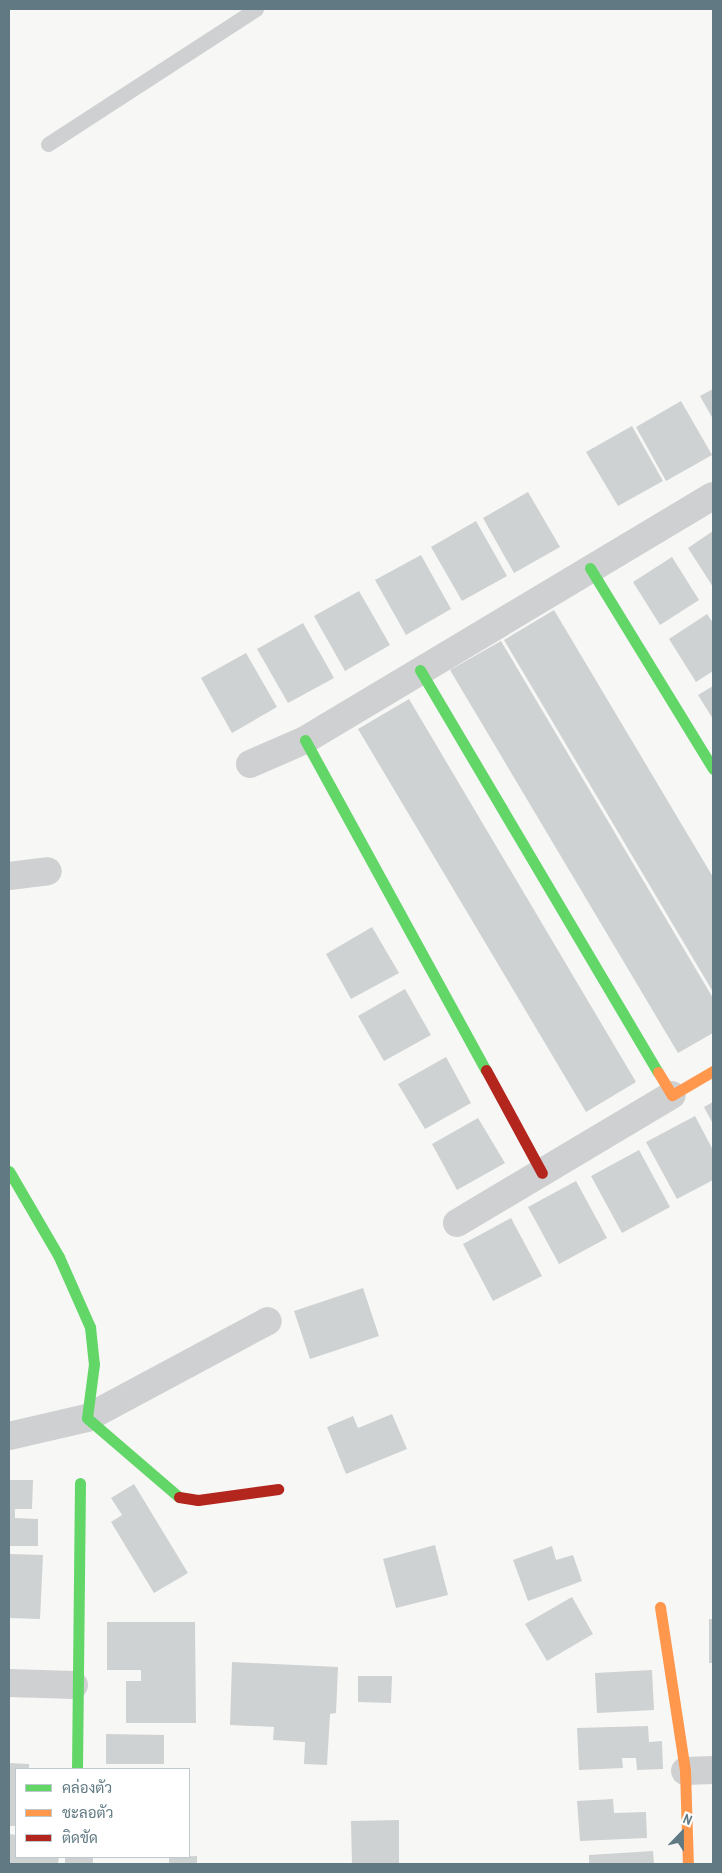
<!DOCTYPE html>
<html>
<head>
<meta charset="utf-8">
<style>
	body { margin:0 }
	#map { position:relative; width:722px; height:1873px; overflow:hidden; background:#f7f7f6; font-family:"Archivo Narrow",Sarabun,sans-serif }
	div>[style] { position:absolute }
	.building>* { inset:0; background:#cfd2d2 }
	.lane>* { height:15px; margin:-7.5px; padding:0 7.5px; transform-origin:7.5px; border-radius:7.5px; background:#cfd0d1 }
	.street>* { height:28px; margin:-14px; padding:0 14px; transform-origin:14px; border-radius:14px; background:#cfd0d1 }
	.fast>* { height:11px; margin:-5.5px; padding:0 5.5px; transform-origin:5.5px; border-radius:5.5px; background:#63d668 }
	.slow>* { height:11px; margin:-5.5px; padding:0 5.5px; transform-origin:5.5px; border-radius:5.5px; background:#ff974d }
	.jam>* { height:11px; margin:-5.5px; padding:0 5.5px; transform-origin:5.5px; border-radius:5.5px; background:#b3261e }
	span { translate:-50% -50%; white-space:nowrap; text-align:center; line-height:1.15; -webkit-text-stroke:5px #fff; paint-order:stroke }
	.frame { position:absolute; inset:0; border:10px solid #607983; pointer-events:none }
	.legend { position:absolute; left:15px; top:1768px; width:175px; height:90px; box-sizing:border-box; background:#fff; border:1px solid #bfc9cd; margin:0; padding:6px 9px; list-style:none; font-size:15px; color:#607983 }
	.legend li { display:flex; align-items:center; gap:10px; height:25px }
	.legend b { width:25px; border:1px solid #bfc9cd }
	.north { position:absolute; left:657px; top:1808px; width:50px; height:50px; -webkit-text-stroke:4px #fff; paint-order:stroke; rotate:22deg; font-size:14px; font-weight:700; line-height:20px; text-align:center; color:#607983 }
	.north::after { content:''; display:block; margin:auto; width:18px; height:22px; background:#607983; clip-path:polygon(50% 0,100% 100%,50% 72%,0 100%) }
</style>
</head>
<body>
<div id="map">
	<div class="building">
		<div style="clip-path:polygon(713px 389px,713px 419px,700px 396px)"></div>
		<div style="clip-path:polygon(681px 401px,712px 455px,666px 481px,636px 427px)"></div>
		<div style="clip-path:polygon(632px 426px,663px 481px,618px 506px,586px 452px)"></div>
		<div style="clip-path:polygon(528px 492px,560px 547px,514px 573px,483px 518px)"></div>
		<div style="clip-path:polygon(476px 521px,507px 576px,462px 601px,431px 547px)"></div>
		<div style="clip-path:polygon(713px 531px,713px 587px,688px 548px)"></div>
		<div style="clip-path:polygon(421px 555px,451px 609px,406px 635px,375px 580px)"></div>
		<div style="clip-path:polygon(672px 557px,699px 600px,660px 625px,633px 582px)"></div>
		<div style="clip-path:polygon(359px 591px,390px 645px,345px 671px,314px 616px)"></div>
		<div style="clip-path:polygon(554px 610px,713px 877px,713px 992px,504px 640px)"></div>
		<div style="clip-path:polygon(707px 614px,713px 623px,713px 671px,696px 682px,669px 639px)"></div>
		<div style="clip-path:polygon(303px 623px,334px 678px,288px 703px,257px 649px)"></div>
		<div style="clip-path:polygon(501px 641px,713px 998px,713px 1033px,678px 1053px,450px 670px)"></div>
		<div style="clip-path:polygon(246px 653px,277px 707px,232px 733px,201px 678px)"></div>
		<div style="clip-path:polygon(713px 686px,713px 719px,698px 695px)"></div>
		<div style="clip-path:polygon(409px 699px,636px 1082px,586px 1112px,358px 729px)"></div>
		<div style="clip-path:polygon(372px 927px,399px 973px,351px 999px,326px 954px)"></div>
		<div style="clip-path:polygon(405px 989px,431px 1035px,384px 1061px,358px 1016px)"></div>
		<div style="clip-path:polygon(446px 1057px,471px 1103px,425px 1129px,398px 1084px)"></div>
		<div style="clip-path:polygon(713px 1102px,713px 1124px,704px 1107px)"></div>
		<div style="clip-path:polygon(695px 1116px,713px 1150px,713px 1180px,677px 1199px,646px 1142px)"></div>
		<div style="clip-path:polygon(478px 1118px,505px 1163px,457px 1190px,432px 1144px)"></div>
		<div style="clip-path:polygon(639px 1150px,670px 1207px,622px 1233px,591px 1176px)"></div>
		<div style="clip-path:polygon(576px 1181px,607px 1238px,559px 1264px,528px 1207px)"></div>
		<div style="clip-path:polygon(511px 1218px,542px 1276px,493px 1301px,463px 1244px)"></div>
		<div style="clip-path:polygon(363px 1288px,379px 1336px,310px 1359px,294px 1311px)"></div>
		<div style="clip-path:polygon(392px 1414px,407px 1449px,346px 1474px,327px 1427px,353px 1416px,358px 1428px)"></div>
		<div style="clip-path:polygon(9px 1480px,33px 1480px,32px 1509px,15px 1509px,15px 1518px,38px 1519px,38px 1546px,9px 1546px)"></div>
		<div style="clip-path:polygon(134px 1484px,188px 1573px,154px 1593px,111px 1522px,122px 1515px,111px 1498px)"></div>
		<div style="clip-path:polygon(435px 1545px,448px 1595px,396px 1608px,383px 1559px)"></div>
		<div style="clip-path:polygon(552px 1546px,556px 1560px,573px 1555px,582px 1581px,528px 1601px,513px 1560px)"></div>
		<div style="clip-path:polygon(9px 1554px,43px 1555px,40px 1619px,9px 1618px)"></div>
		<div style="clip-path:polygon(572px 1597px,593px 1634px,547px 1661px,525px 1624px)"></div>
		<div style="clip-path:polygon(709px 1619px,713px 1619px,713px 1663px,709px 1663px)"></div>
		<div style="clip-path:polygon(107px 1622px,195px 1622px,196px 1723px,126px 1723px,126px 1681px,141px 1681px,141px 1670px,107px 1670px)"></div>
		<div style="clip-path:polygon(232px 1662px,338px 1667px,336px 1713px,330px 1714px,327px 1765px,304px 1764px,305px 1742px,273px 1740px,274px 1727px,230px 1725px)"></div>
		<div style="clip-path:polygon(652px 1670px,654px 1710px,597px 1713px,595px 1673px)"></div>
		<div style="clip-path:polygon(358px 1676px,392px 1676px,391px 1703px,358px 1702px)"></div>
		<div style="clip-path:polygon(648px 1726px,649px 1742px,662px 1741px,663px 1769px,637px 1770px,636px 1758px,622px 1758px,623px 1768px,579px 1770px,577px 1728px)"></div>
		<div style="clip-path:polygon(106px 1734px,164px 1735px,164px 1764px,106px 1764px)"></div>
		<div style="clip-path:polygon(9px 1763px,29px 1764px,29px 1769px,16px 1769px,16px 1826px,9px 1826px)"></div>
		<div style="clip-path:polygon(613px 1799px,614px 1813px,646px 1812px,647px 1838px,580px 1841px,577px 1801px)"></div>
		<div style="clip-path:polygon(399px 1820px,399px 1864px,352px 1864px,351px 1821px)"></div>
		<div style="clip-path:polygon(9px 1834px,16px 1835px,16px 1857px,59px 1857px,58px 1864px,9px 1864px)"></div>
		<div style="clip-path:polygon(653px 1851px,654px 1864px,589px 1864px,589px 1855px)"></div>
		<div style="clip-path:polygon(197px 1856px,197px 1864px,169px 1864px,169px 1857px)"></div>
	</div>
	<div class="lane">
		<div style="left:48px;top:144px;width:248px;rotate:-33deg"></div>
	</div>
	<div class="street">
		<div style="left:250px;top:764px;width:60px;rotate:-23.6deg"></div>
		<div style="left:305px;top:740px;width:475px;rotate:-30.9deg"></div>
		<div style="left:9px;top:876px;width:39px;rotate:-7deg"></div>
		<div style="left:457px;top:1223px;width:250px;rotate:-30.8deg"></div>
		<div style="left:9px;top:1436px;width:80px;rotate:-13deg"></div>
		<div style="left:87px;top:1418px;width:205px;rotate:-28.2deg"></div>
		<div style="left:9px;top:1683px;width:65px;rotate:1.8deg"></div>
		<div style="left:685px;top:1771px;width:28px;rotate:-2deg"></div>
		<div style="left:79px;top:1857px;width:7px;rotate:90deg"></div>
	</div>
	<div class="fast">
		<div style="left:590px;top:568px;width:236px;rotate:58.5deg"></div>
		<div style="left:420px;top:670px;width:467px;rotate:59.4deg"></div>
		<div style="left:305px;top:740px;width:376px;rotate:61.3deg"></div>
		<div style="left:9px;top:1171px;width:99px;rotate:59.8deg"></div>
		<div style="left:59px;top:1257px;width:77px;rotate:66.1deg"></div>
		<div style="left:90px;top:1327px;width:37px;rotate:84deg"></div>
		<div style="left:94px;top:1364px;width:54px;rotate:97.4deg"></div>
		<div style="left:87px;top:1418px;width:121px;rotate:40.7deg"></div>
		<div style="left:77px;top:1769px;width:286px;rotate:-89.4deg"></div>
	</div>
	<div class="slow">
		<div style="left:658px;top:1072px;width:27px;rotate:59deg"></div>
		<div style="left:672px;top:1095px;width:48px;rotate:-30.3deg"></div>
		<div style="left:660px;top:1607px;width:166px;rotate:81.3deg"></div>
		<div style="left:685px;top:1771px;width:93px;rotate:88.2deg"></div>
	</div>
	<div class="jam">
		<div style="left:486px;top:1070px;width:117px;rotate:61.5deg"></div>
		<div style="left:179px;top:1497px;width:19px;rotate:9deg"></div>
		<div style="left:198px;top:1500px;width:81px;rotate:-7.8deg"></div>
	</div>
	<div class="frame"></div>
	<ul class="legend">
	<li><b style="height:6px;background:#63d668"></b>คล่องตัว</li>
	<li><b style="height:6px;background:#ff974d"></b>ชะลอตัว</li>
	<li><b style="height:6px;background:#b3261e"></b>ติดขัด</li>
	</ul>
	<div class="north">N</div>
</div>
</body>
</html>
